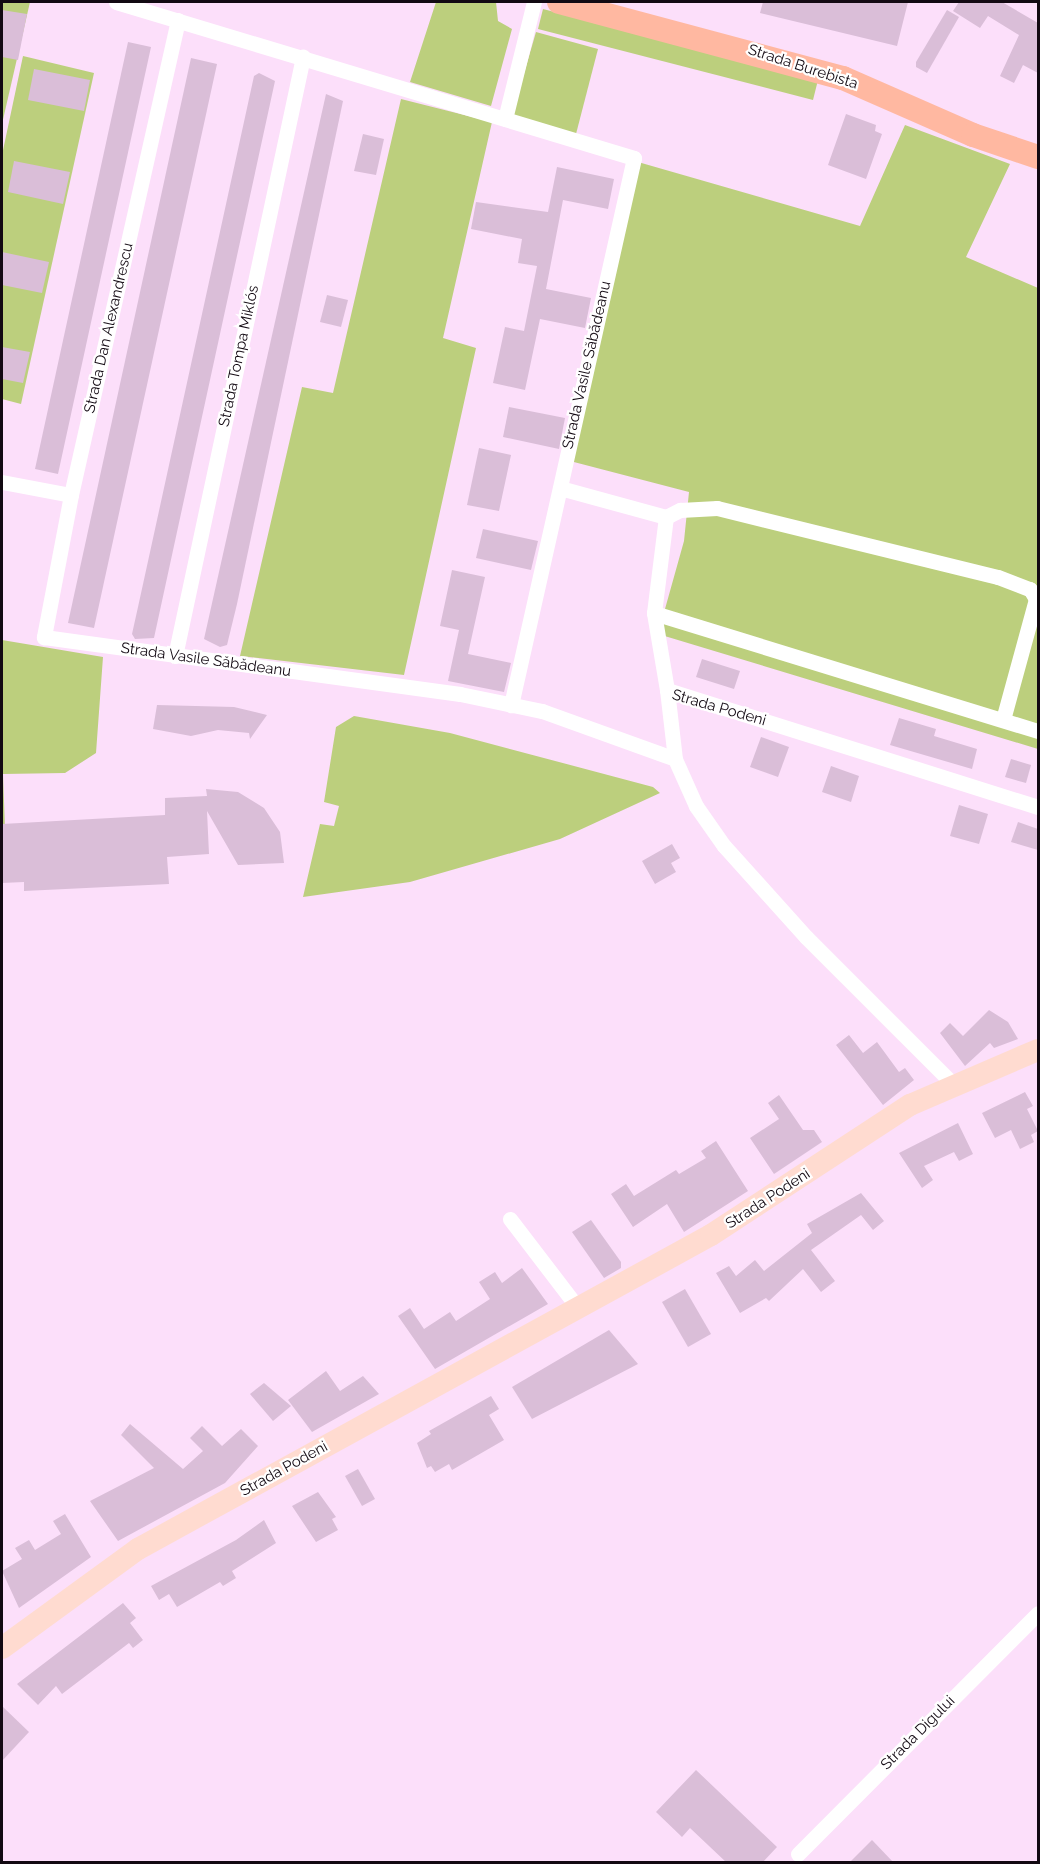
<!DOCTYPE html>
<html>
<head>
<meta charset="utf-8">
<style>
	body { margin:0 }
	#map { position:relative; width:1040px; height:1864px; overflow:hidden; background:#fcdffa; font-family:Raleway,sans-serif }
	div>[style] { position:absolute }
	.green>* { inset:0; background:#bccf7d }
	.building>* { inset:0; background:#dabed8 }
	.minor>* { height:15px; margin:-7.5px; padding:0 7.5px; transform-origin:7.5px; border-radius:7.5px; background:#fff }
	.secondary>* { height:22px; margin:-11px; padding:0 11px; transform-origin:11px; border-radius:11px; background:#ffdbd0 }
	.primary>* { height:24px; margin:-12px; padding:0 12px; transform-origin:12px; border-radius:12px; background:#ffb8a1 }
	span { translate:-50% -50%; white-space:nowrap; text-align:center; line-height:1.15; -webkit-text-stroke:4.5px #fff; paint-order:stroke }
	.street-label { font-size:15px; color:#120912 }
	.frame { position:absolute; inset:0; border:3px solid #120912; pointer-events:none }
</style>
</head>
<body>
<div id="map">
	<div class="green">
		<div style="clip-path:polygon(2px 2px,30px 2px,2px 124px)"></div>
		<div style="clip-path:polygon(436px 2px,496px 2px,498px 21px,512px 29px,491px 106px,410px 82px)"></div>
		<div style="clip-path:polygon(543px 9px,818px 80px,813px 100px,538px 29px)"></div>
		<div style="clip-path:polygon(536px 32px,598px 49px,576px 134px,512px 115px)"></div>
		<div style="clip-path:polygon(23px 56px,94px 73px,21px 404px,2px 399px,2px 155px)"></div>
		<div style="clip-path:polygon(401px 99px,492px 122px,443px 338px,476px 348px,404px 675px,240px 656px,302px 387px,333px 393px)"></div>
		<div style="clip-path:polygon(905px 125px,1010px 164px,966px 257px,1038px 288px,1038px 749px,658px 634px,684px 541px,689px 492px,570px 461px,638px 162px,860px 226px)"></div>
		<div style="clip-path:polygon(2px 640px,103px 657px,96px 753px,65px 773px,3px 774px,6px 855px,2px 855px)"></div>
		<div style="clip-path:polygon(354px 716px,450px 733px,653px 787px,660px 793px,560px 839px,410px 882px,303px 897px,320px 824px,334px 826px,339px 806px,324px 802px,336px 727px)"></div>
	</div>
	<div class="building">
		<div style="clip-path:polygon(763px 2px,908px 2px,897px 46px,760px 13px)"></div>
		<div style="clip-path:polygon(959px 2px,1002px 2px,1038px 23px,1038px 73px,1023px 65px,1014px 83px,1000px 76px,1019px 35px,988px 16px,980px 28px,953px 11px)"></div>
		<div style="clip-path:polygon(2px 10px,27px 14px,18px 60px,2px 57px)"></div>
		<div style="clip-path:polygon(947px 10px,959px 17px,927px 73px,916px 67px,916px 62px)"></div>
		<div style="clip-path:polygon(128px 42px,151px 47px,58px 474px,35px 469px)"></div>
		<div style="clip-path:polygon(191px 58px,217px 64px,94px 628px,68px 623px)"></div>
		<div style="clip-path:polygon(34px 69px,90px 80px,84px 111px,28px 100px)"></div>
		<div style="clip-path:polygon(259px 73px,275px 81px,200px 426px,154px 638px,135px 639px,132px 634px,138px 607px,254px 76px)"></div>
		<div style="clip-path:polygon(326px 94px,343px 101px,237px 604px,227px 645px,220px 647px,204px 639px)"></div>
		<div style="clip-path:polygon(846px 114px,876px 125px,875px 131px,882px 134px,866px 179px,828px 165px)"></div>
		<div style="clip-path:polygon(363px 134px,384px 139px,376px 175px,354px 171px)"></div>
		<div style="clip-path:polygon(14px 161px,70px 172px,63px 204px,8px 192px)"></div>
		<div style="clip-path:polygon(557px 167px,614px 179px,608px 209px,563px 200px,546px 289px,591px 298px,585px 328px,540px 319px,525px 390px,493px 383px,505px 327px,524px 331px,537px 266px,518px 263px,522px 239px,471px 229px,476px 202px,548px 212px)"></div>
		<div style="clip-path:polygon(2px 252px,49px 262px,42px 293px,2px 285px)"></div>
		<div style="clip-path:polygon(327px 295px,348px 300px,341px 327px,320px 322px)"></div>
		<div style="clip-path:polygon(2px 347px,30px 352px,23px 383px,2px 379px)"></div>
		<div style="clip-path:polygon(509px 407px,565px 418px,559px 449px,503px 437px)"></div>
		<div style="clip-path:polygon(479px 448px,511px 455px,499px 511px,467px 505px)"></div>
		<div style="clip-path:polygon(483px 529px,538px 541px,531px 570px,476px 558px)"></div>
		<div style="clip-path:polygon(452px 570px,485px 577px,468px 654px,511px 663px,504px 692px,448px 681px,459px 630px,440px 626px)"></div>
		<div style="clip-path:polygon(702px 659px,740px 671px,734px 689px,696px 677px)"></div>
		<div style="clip-path:polygon(157px 705px,234px 707px,267px 715px,250px 739px,249px 733px,218px 730px,191px 736px,153px 729px)"></div>
		<div style="clip-path:polygon(899px 718px,936px 729px,934px 736px,977px 749px,972px 769px,890px 745px)"></div>
		<div style="clip-path:polygon(761px 737px,789px 747px,778px 777px,750px 767px)"></div>
		<div style="clip-path:polygon(1011px 759px,1031px 765px,1026px 783px,1005px 777px)"></div>
		<div style="clip-path:polygon(831px 766px,859px 776px,851px 802px,822px 792px)"></div>
		<div style="clip-path:polygon(206px 789px,238px 792px,264px 808px,280px 832px,284px 863px,238px 865px,207px 811px,209px 854px,167px 857px,169px 884px,24px 891px,24px 882px,2px 883px,2px 824px,165px 815px,165px 798px,207px 796px)"></div>
		<div style="clip-path:polygon(959px 805px,988px 814px,979px 844px,950px 836px)"></div>
		<div style="clip-path:polygon(1018px 822px,1038px 829px,1038px 850px,1011px 842px)"></div>
		<div style="clip-path:polygon(672px 844px,680px 858px,671px 863px,676px 872px,655px 884px,642px 861px)"></div>
		<div style="clip-path:polygon(989px 1010px,1008px 1022px,1018px 1039px,994px 1048px,990px 1043px,965px 1066px,940px 1033px,950px 1023px,963px 1036px)"></div>
		<div style="clip-path:polygon(849px 1035px,863px 1053px,877px 1042px,899px 1072px,905px 1068px,914px 1080px,883px 1105px,836px 1045px)"></div>
		<div style="clip-path:polygon(1025px 1092px,1033px 1106px,1027px 1109px,1038px 1131px,1031px 1135px,1034px 1142px,1020px 1149px,1011px 1130px,995px 1138px,982px 1113px)"></div>
		<div style="clip-path:polygon(779px 1095px,803px 1130px,814px 1130px,822px 1142px,774px 1174px,750px 1138px,779px 1119px,768px 1103px)"></div>
		<div style="clip-path:polygon(958px 1123px,973px 1154px,959px 1161px,954px 1152px,924px 1166px,933px 1180px,922px 1188px,899px 1153px)"></div>
		<div style="clip-path:polygon(716px 1141px,748px 1191px,684px 1232px,667px 1204px,633px 1227px,611px 1194px,626px 1184px,634px 1196px,676px 1170px,679px 1174px,706px 1158px,701px 1151px)"></div>
		<div style="clip-path:polygon(861px 1193px,884px 1221px,873px 1230px,861px 1215px,811px 1250px,835px 1281px,821px 1292px,803px 1269px,769px 1301px,766px 1298px,740px 1313px,716px 1273px,729px 1266px,736px 1276px,755px 1260px,764px 1271px,812px 1233px,807px 1224px)"></div>
		<div style="clip-path:polygon(591px 1220px,621px 1262px,621px 1268px,604px 1278px,572px 1232px)"></div>
		<div style="clip-path:polygon(522px 1268px,548px 1304px,435px 1369px,398px 1316px,410px 1308px,424px 1329px,450px 1312px,456px 1321px,490px 1299px,479px 1282px,495px 1272px,502px 1283px)"></div>
		<div style="clip-path:polygon(685px 1289px,711px 1334px,688px 1347px,662px 1302px)"></div>
		<div style="clip-path:polygon(609px 1330px,638px 1364px,532px 1419px,512px 1387px)"></div>
		<div style="clip-path:polygon(326px 1371px,340px 1391px,363px 1376px,379px 1394px,312px 1432px,288px 1400px)"></div>
		<div style="clip-path:polygon(264px 1383px,291px 1406px,273px 1421px,250px 1394px)"></div>
		<div style="clip-path:polygon(491px 1396px,499px 1409px,489px 1415px,504px 1440px,452px 1470px,449px 1464px,435px 1472px,431px 1466px,427px 1468px,417px 1443px,431px 1434px,429px 1431px)"></div>
		<div style="clip-path:polygon(130px 1424px,183px 1469px,203px 1451px,190px 1438px,202px 1426px,222px 1446px,241px 1429px,258px 1446px,225px 1483px,118px 1541px,90px 1501px,154px 1468px,121px 1435px)"></div>
		<div style="clip-path:polygon(358px 1469px,375px 1499px,362px 1506px,345px 1476px)"></div>
		<div style="clip-path:polygon(318px 1492px,336px 1517px,332px 1519px,338px 1530px,316px 1542px,292px 1506px)"></div>
		<div style="clip-path:polygon(65px 1514px,91px 1557px,19px 1608px,2px 1571px,22px 1559px,15px 1548px,29px 1540px,35px 1550px,61px 1534px,53px 1521px)"></div>
		<div style="clip-path:polygon(264px 1520px,276px 1543px,232px 1571px,236px 1578px,223px 1586px,220px 1582px,177px 1607px,169px 1594px,159px 1600px,151px 1586px,236px 1540px)"></div>
		<div style="clip-path:polygon(123px 1603px,136px 1618px,130px 1623px,143px 1640px,133px 1648px,129px 1643px,62px 1694px,56px 1686px,38px 1705px,17px 1684px)"></div>
		<div style="clip-path:polygon(2px 1706px,29px 1732px,2px 1761px)"></div>
		<div style="clip-path:polygon(696px 1770px,777px 1847px,762px 1863px,727px 1863px,690px 1828px,682px 1837px,656px 1812px)"></div>
		<div style="clip-path:polygon(872px 1840px,894px 1863px,849px 1863px)"></div>
	</div>
	<div class="minor">
		<div style="left:116px;top:2px;width:541px;rotate:16.76deg"></div>
		<div style="left:634px;top:158px;width:561px;rotate:102.67deg"></div>
		<div style="left:178px;top:20px;width:487px;rotate:102.7deg"></div>
		<div style="left:71px;top:495px;width:145px;rotate:100.8deg"></div>
		<div style="left:44px;top:637px;width:420px;rotate:7.8deg"></div>
		<div style="left:460px;top:694px;width:84px;rotate:11.7deg"></div>
		<div style="left:542px;top:711px;width:141px;rotate:19.8deg"></div>
		<div style="left:505px;top:119px;width:121px;rotate:-76.1deg"></div>
		<div style="left:2px;top:482px;width:70px;rotate:10.7deg"></div>
		<div style="left:560px;top:488px;width:110px;rotate:15.3deg"></div>
		<div style="left:654px;top:613px;width:402px;rotate:17.1deg"></div>
		<div style="left:175px;top:656px;width:613px;rotate:-77.94deg"></div>
		<div style="left:667px;top:690px;width:78px;rotate:-99.6deg"></div>
		<div style="left:654px;top:613px;width:97px;rotate:-82.9deg"></div>
		<div style="left:666px;top:517px;width:16px;rotate:-27deg"></div>
		<div style="left:680px;top:510px;width:37px;rotate:-3deg"></div>
		<div style="left:717px;top:508px;width:289px;rotate:13.8deg"></div>
		<div style="left:998px;top:577px;width:34px;rotate:21deg"></div>
		<div style="left:1030px;top:589px;width:12px;rotate:59deg"></div>
		<div style="left:1036px;top:599px;width:125px;rotate:105.3deg"></div>
		<div style="left:953px;top:1084px;width:208px;rotate:-135deg"></div>
		<div style="left:806px;top:937px;width:122px;rotate:-132deg"></div>
		<div style="left:724px;top:846px;width:49px;rotate:-125deg"></div>
		<div style="left:696px;top:806px;width:51px;rotate:-114.1deg"></div>
		<div style="left:675px;top:759px;width:69px;rotate:-96.6deg"></div>
		<div style="left:667px;top:690px;width:389px;rotate:17.5deg"></div>
		<div style="left:510px;top:1219px;width:112px;rotate:52.6deg"></div>
		<div style="left:798px;top:1854px;width:340px;rotate:-45.1deg"></div>
	</div>
	<div class="secondary">
		<div style="left:2px;top:1648px;width:168px;rotate:-36.1deg"></div>
		<div style="left:138px;top:1549px;width:653px;rotate:-28.72deg"></div>
		<div style="left:711px;top:1235px;width:238px;rotate:-33.2deg"></div>
		<div style="left:910px;top:1105px;width:139px;rotate:-23.3deg"></div>
	</div>
	<div class="primary">
		<div style="left:559px;top:2px;width:294px;rotate:15deg"></div>
		<div style="left:843px;top:78px;width:142px;rotate:23.7deg"></div>
		<div style="left:973px;top:135px;width:69px;rotate:18.7deg"></div>
	</div>
	<div class="street-label">
		<span style="left:803px;top:67px;rotate:18deg">Strada Burebista</span>
		<span style="left:109px;top:328px;rotate:-77deg">Strada Dan Alexandrescu</span>
		<span style="left:239px;top:356px;rotate:-78deg">Strada Tompa Miklós</span>
		<span style="left:587px;top:365px;rotate:-77deg">Strada Vasile Săbădeanu</span>
		<span style="left:206px;top:660px;rotate:8deg">Strada Vasile Săbădeanu</span>
		<span style="left:719px;top:708px;rotate:16deg">Strada Podeni</span>
		<span style="left:768px;top:1199px;rotate:-33deg">Strada Podeni</span>
		<span style="left:284px;top:1469px;rotate:-29deg">Strada Podeni</span>
		<span style="left:918px;top:1733px;rotate:-45deg">Strada Digului</span>
	</div>
	<div class="frame"></div>
</div>
</body>
</html>
